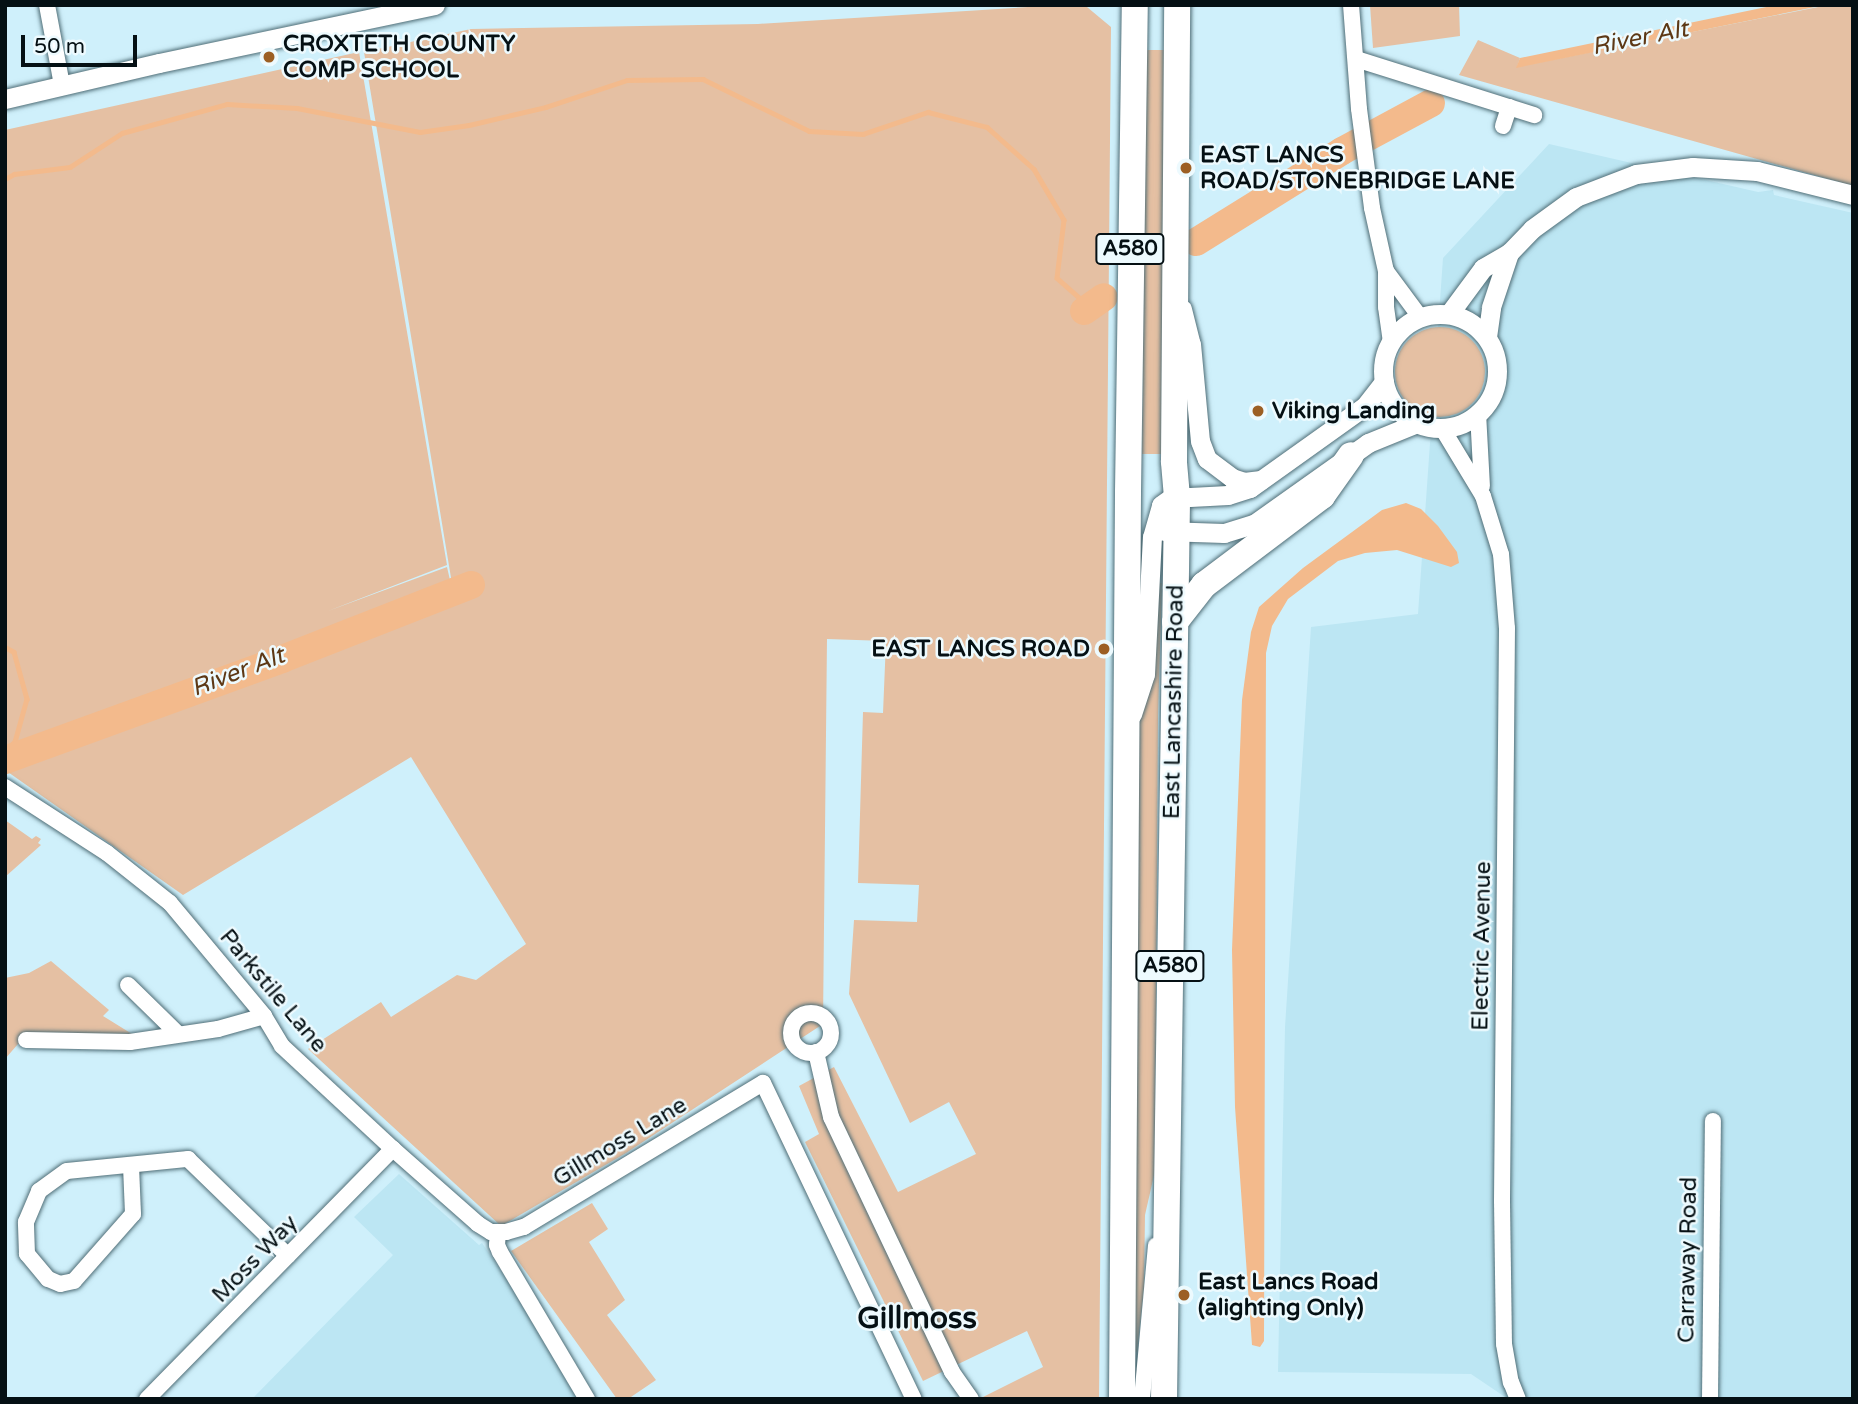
<!DOCTYPE html>
<html>
<head>
<meta charset="utf-8">
<style>
	body { margin:0 }
	#map { position:relative; width:1858px; height:1404px; overflow:hidden; background:#cff0fb; font-family:"Varela Round",sans-serif }
	div>[style] { position:absolute }
	.built>* { inset:0; background:#bce6f3 }
	.green>* { inset:0; background:#e5c0a3 }
	.round { border-radius:50% }
	.water>* { inset:0; background:#f3ba8c }
	.stream>* { height:4.5px; margin:-2.25px; padding:0 2.25px; transform-origin:2.25px; border-radius:2.25px; background:#f3ba8c }
	.river>* { height:28px; margin:-14px; padding:0 14px; transform-origin:14px; border-radius:14px; background:#f3ba8c }
	.roads { filter:drop-shadow(0 0 2px #4f6d76) drop-shadow(0 0 2px #4f6d76) }
	.minor>* { height:16px; margin:-8px; padding:0 8px; transform-origin:8px; border-radius:8px; background:#fff }
	.minor>.ring { margin:-8px; padding:0; box-sizing:content-box; background:none; border:16px solid #fff; border-radius:50% }
	.tertiary>* { height:19px; margin:-9.5px; padding:0 9.5px; transform-origin:9.5px; border-radius:9.5px; background:#fff }
	.tertiary>.ring { margin:-9.5px; padding:0; box-sizing:content-box; background:none; border:19px solid #fff; border-radius:50% }
	.trunk>* { height:26px; margin:-13px; padding:0 13px; transform-origin:13px; border-radius:13px; background:#fff }
	.dots>* { width:19px; height:19px; translate:-50% -50%; box-sizing:border-box; border:4px solid #edfafe; border-radius:50% }
	span { translate:-50% -50%; white-space:nowrap; text-align:center; line-height:1.15; -webkit-text-stroke:5px #edfafe; paint-order:stroke }
	.shield-label span { padding:2px 5px; background:#edfafe; border:2px solid; border-radius:5px; -webkit-text-stroke-width:0 }
	.shield-label { font-size:21px; color:#051014; font-weight:700 }
	.poi-label { font-size:23px; color:#051014; font-weight:700 }
	.left { translate:0 -50%; text-align:left }
	.right { translate:-100% -50%; text-align:right }
	.street-label { font-size:23px; color:#051014 }
	.water-label { font-size:24px; color:#5d3815; font-style:italic }
	.district-label { font-size:30px; color:#051014; font-weight:700 }
	.frame { position:absolute; inset:0; border:7px solid #051014; pointer-events:none }
	.scale { position:absolute; left:21px; top:35px; width:116px; height:32px; box-sizing:border-box; border:4px solid #051014; border-top:0; padding-left:9px; font-size:21px; line-height:24px; white-space:nowrap; color:#051014; -webkit-text-stroke:5px #edfafe; paint-order:stroke }
</style>
</head>
<body>
<div id="map">
	<div class="built">
		<i style="clip-path:polygon(1549px 144px,1758px 192px,1773px 190px,1774px 195px,1853px 213px,1853px 1399px,1508px 1399px,1471px 1374px,1278px 1372px,1285px 1027px,1311px 627px,1418px 614px,1443px 258px)"></i>
		<i style="clip-path:polygon(399px 1174px,479px 1245px,482px 1243px,589px 1399px,252px 1399px,393px 1255px,354px 1217px)"></i>
	</div>
	<div class="green">
		<i style="clip-path:polygon(1060px 5px,1087px 7px,1111px 27px,1099px 1399px,979px 1399px,1043px 1367px,1027px 1331px,923px 1381px,805px 1142px,819px 1134px,799px 1086px,834px 1067px,898px 1192px,976px 1154px,949px 1102px,910px 1123px,849px 994px,854px 920px,917px 922px,919px 885px,858px 883px,863px 712px,883px 713px,886px 641px,827px 639px,823px 1024px,626px 1153px,501px 1226px,308px 1049px,381px 1002px,391px 1017px,457px 975px,476px 980px,526px 944px,411px 757px,183px 895px,5px 770px,5px 130px,359px 52px,447px 565px,328px 611px,447px 567px,455px 602px,364px 52px,471px 29px,758px 24px)"></i>
		<i style="clip-path:polygon(1370px 5px,1459px 5px,1460px 36px,1373px 48px)"></i>
		<i style="clip-path:polygon(1828px 5px,1853px 5px,1853px 186px,1459px 75px,1478px 40px,1520px 58px,1517px 67px)"></i>
		<i style="clip-path:polygon(1145px 50px,1164px 50px,1165px 454px,1142px 454px)"></i>
		<i class="round" style="left:1395px;top:327px;width:90px;height:90px"></i>
		<i style="clip-path:polygon(1157px 583px,1162px 583px,1158px 717px,1155px 1171px,1145px 1215px,1144px 1288px,1137px 1352px,1133px 1351px,1138px 727px,1149px 681px)"></i>
		<i style="clip-path:polygon(5px 820px,32px 839px,36px 836px,41px 839px,38px 843px,41px 845px,5px 877px)"></i>
		<i style="clip-path:polygon(51px 961px,109px 1010px,103px 1016px,145px 1042px,18px 1044px,5px 1059px,5px 978px,29px 973px)"></i>
		<i style="clip-path:polygon(592px 1203px,608px 1229px,589px 1242px,625px 1300px,607px 1315px,656px 1380px,628px 1399px,617px 1399px,511px 1251px)"></i>
	</div>
	<div class="water">
		<i style="clip-path:polygon(1776px 5px,1825px 5px,1516px 68px,1520px 58px)"></i>
		<i style="clip-path:polygon(1406px 503px,1421px 509px,1438px 526px,1457px 552px,1459px 563px,1451px 567px,1397px 550px,1365px 553px,1338px 561px,1288px 599px,1272px 626px,1266px 653px,1264px 1341px,1260px 1347px,1252px 1345px,1235px 1107px,1232px 950px,1242px 700px,1251px 632px,1259px 607px,1303px 568px,1382px 510px)"></i>
	</div>
	<div class="stream">
		<i style="left:5px;top:179px;width:10px;rotate:-29deg"></i>
		<i style="left:14px;top:174px;width:56px;rotate:-7.1deg"></i>
		<i style="left:70px;top:167px;width:62px;rotate:-33.2deg"></i>
		<i style="left:122px;top:133px;width:109px;rotate:-15.4deg"></i>
		<i style="left:227px;top:104px;width:70px;rotate:3.3deg"></i>
		<i style="left:297px;top:108px;width:125px;rotate:11deg"></i>
		<i style="left:420px;top:132px;width:49px;rotate:-8.1deg"></i>
		<i style="left:469px;top:125px;width:79px;rotate:-13.2deg"></i>
		<i style="left:546px;top:107px;width:85px;rotate:-18.4deg"></i>
		<i style="left:627px;top:80px;width:76px;rotate:-0.8deg"></i>
		<i style="left:703px;top:79px;width:118px;rotate:26.1deg"></i>
		<i style="left:809px;top:131px;width:54px;rotate:3.2deg"></i>
		<i style="left:863px;top:134px;width:69px;rotate:-18.7deg"></i>
		<i style="left:928px;top:112px;width:61px;rotate:14.3deg"></i>
		<i style="left:987px;top:127px;width:63px;rotate:41.8deg"></i>
		<i style="left:1034px;top:169px;width:59px;rotate:59.5deg"></i>
		<i style="left:1064px;top:220px;width:58px;rotate:96.9deg"></i>
		<i style="left:1057px;top:278px;width:44px;rotate:41.3deg"></i>
		<i style="left:5px;top:647px;width:10px;rotate:29deg"></i>
		<i style="left:14px;top:652px;width:49px;rotate:74.5deg"></i>
		<i style="left:27px;top:699px;width:45px;rotate:105.6deg"></i>
		<i style="left:15px;top:742px;width:13px;rotate:138deg"></i>
	</div>
	<div class="river">
		<i style="left:1196px;top:242px;width:172px;rotate:-31.9deg"></i>
		<i style="left:1342px;top:151px;width:101px;rotate:-28.3deg"></i>
		<i style="left:1084px;top:311px;width:24px;rotate:-35deg"></i>
		<i style="left:5px;top:760px;width:295px;rotate:-20deg"></i>
		<i style="left:282px;top:659px;width:203px;rotate:-21.4deg"></i>
	</div>
	<div class="roads">
		<div class="minor">
			<i style="left:47px;top:5px;width:81px;rotate:79.4deg"></i>
			<i style="left:1351px;top:5px;width:104px;rotate:85.6deg"></i>
			<i style="left:1359px;top:109px;width:100px;rotate:82.5deg"></i>
			<i style="left:1372px;top:208px;width:65px;rotate:77.5deg"></i>
			<i style="left:1386px;top:271px;width:36px;rotate:90deg"></i>
			<i style="left:1386px;top:307px;width:34px;rotate:82deg"></i>
			<i style="left:1356px;top:59px;width:187px;rotate:17.5deg"></i>
			<i style="left:1503px;top:126px;width:20px;rotate:-72deg"></i>
			<i style="left:1386px;top:271px;width:57px;rotate:53.5deg"></i>
			<i style="left:1478px;top:413px;width:73px;rotate:86.9deg"></i>
			<i style="left:1442px;top:428px;width:79px;rotate:58.9deg"></i>
			<i style="left:1483px;top:496px;width:61px;rotate:72.8deg"></i>
			<i style="left:1501px;top:554px;width:74px;rotate:85.4deg"></i>
			<i style="left:1507px;top:628px;width:573px;rotate:90.5deg"></i>
			<i style="left:1502px;top:1201px;width:143px;rotate:89.2deg"></i>
			<i style="left:1504px;top:1344px;width:39px;rotate:80deg"></i>
			<i style="left:1511px;top:1382px;width:18px;rotate:68deg"></i>
			<i style="left:5px;top:787px;width:121px;rotate:32.9deg"></i>
			<i style="left:107px;top:853px;width:80px;rotate:38.4deg"></i>
			<i style="left:170px;top:903px;width:147px;rotate:50.2deg"></i>
			<i style="left:264px;top:1016px;width:35px;rotate:59deg"></i>
			<i style="left:282px;top:1046px;width:151px;rotate:42.9deg"></i>
			<i style="left:393px;top:1149px;width:113px;rotate:41.4deg"></i>
			<i style="left:478px;top:1224px;width:15px;rotate:32deg"></i>
			<i style="left:491px;top:1232px;width:15px"></i>
			<i style="left:506px;top:1232px;width:19px;rotate:-16deg"></i>
			<i style="left:524px;top:1227px;width:279px;rotate:-31.1deg"></i>
			<i style="left:763px;top:1083px;width:350px;rotate:64.5deg"></i>
			<i style="left:128px;top:985px;width:70px;rotate:44.4deg"></i>
			<i class="ring" style="left:791px;top:1013px;width:24px;height:24px"></i>
			<i style="left:26px;top:1040px;width:104px;rotate:1.1deg"></i>
			<i style="left:130px;top:1042px;width:89px;rotate:-8.4deg"></i>
			<i style="left:218px;top:1029px;width:48px;rotate:-15.8deg"></i>
			<i style="left:816px;top:1052px;width:67px;rotate:77deg"></i>
			<i style="left:831px;top:1117px;width:282px;rotate:64.6deg"></i>
			<i style="left:952px;top:1372px;width:33px;rotate:55deg"></i>
			<i style="left:131px;top:1166px;width:48px;rotate:87.6deg"></i>
			<i style="left:133px;top:1214px;width:89px;rotate:131.4deg"></i>
			<i style="left:74px;top:1281px;width:14px;rotate:168deg"></i>
			<i style="left:60px;top:1284px;width:13px;rotate:-157deg"></i>
			<i style="left:48px;top:1279px;width:33px;rotate:-130deg"></i>
			<i style="left:27px;top:1254px;width:32px;rotate:-92deg"></i>
			<i style="left:26px;top:1222px;width:34px;rotate:-67deg"></i>
			<i style="left:39px;top:1191px;width:34px;rotate:-36deg"></i>
			<i style="left:67px;top:1171px;width:122px;rotate:-5.7deg"></i>
			<i style="left:188px;top:1159px;width:139px;rotate:44.1deg"></i>
			<i style="left:498px;top:1233px;width:12px;rotate:95deg"></i>
			<i style="left:497px;top:1245px;width:8px;rotate:67deg"></i>
			<i style="left:500px;top:1252px;width:171px;rotate:59.4deg"></i>
			<i style="left:147px;top:1399px;width:351px;rotate:-45.5deg"></i>
			<i style="left:1142px;top:1399px;width:154px;rotate:-84.8deg"></i>
			<i style="left:1710px;top:1399px;width:278px;rotate:-89.4deg"></i>
		</div>
		<div class="tertiary">
			<i style="left:5px;top:99px;width:158px;rotate:-13.2deg"></i>
			<i style="left:159px;top:63px;width:282px;rotate:-11.9deg"></i>
			<i style="left:1182px;top:309px;width:36px;rotate:76deg"></i>
			<i style="left:1191px;top:344px;width:97px;rotate:84.7deg"></i>
			<i style="left:1200px;top:441px;width:19px;rotate:69deg"></i>
			<i style="left:1207px;top:459px;width:31px;rotate:37deg"></i>
			<i style="left:1232px;top:478px;width:13px;rotate:18deg"></i>
			<i style="left:1244px;top:482px;width:17px;rotate:-7deg"></i>
			<i style="left:1449px;top:314px;width:57px;rotate:-53.5deg"></i>
			<i style="left:1483px;top:268px;width:30px;rotate:-30deg"></i>
			<i style="left:1509px;top:253px;width:33px;rotate:-46deg"></i>
			<i style="left:1532px;top:229px;width:54px;rotate:-36deg"></i>
			<i style="left:1576px;top:197px;width:64px;rotate:-21deg"></i>
			<i style="left:1636px;top:174px;width:57px;rotate:-7deg"></i>
			<i style="left:1693px;top:167px;width:64px;rotate:3.6deg"></i>
			<i style="left:1757px;top:171px;width:99px;rotate:14deg"></i>
			<i class="ring" style="left:1383px;top:314px;width:95px;height:95px"></i>
			<i style="left:1487px;top:337px;width:30px;rotate:-82deg"></i>
			<i style="left:1491px;top:307px;width:57px;rotate:-71.6deg"></i>
			<i style="left:1164px;top:531px;width:60px;rotate:1.9deg"></i>
			<i style="left:1224px;top:533px;width:31px;rotate:-17deg"></i>
			<i style="left:1254px;top:524px;width:140px;rotate:-35.4deg"></i>
			<i style="left:1368px;top:443px;width:53px;rotate:-22.2deg"></i>
			<i style="left:1132px;top:714px;width:42px;rotate:-72deg"></i>
			<i style="left:1145px;top:674px;width:137px;rotate:-87.1deg"></i>
			<i style="left:1152px;top:537px;width:33px;rotate:-74deg"></i>
			<i style="left:1161px;top:505px;width:12px;rotate:-35deg"></i>
			<i style="left:1171px;top:498px;width:57px;rotate:-3deg"></i>
			<i style="left:1228px;top:495px;width:23px;rotate:-18deg"></i>
			<i style="left:1250px;top:488px;width:141px;rotate:-35.5deg"></i>
			<i style="left:1365px;top:406px;width:31px;rotate:-52deg"></i>
		</div>
		<div class="trunk">
			<i style="left:1175px;top:622px;width:47px;rotate:-51.9deg"></i>
			<i style="left:1204px;top:585px;width:148px;rotate:-37deg"></i>
			<i style="left:1322px;top:496px;width:50px;rotate:-54.7deg"></i>
			<i style="left:1122px;top:1399px;width:907px;rotate:-89.62deg"></i>
			<i style="left:1128px;top:492px;width:487px;rotate:-89.2deg"></i>
			<i style="left:1164px;top:1399px;width:902px;rotate:-89.17deg"></i>
			<i style="left:1177px;top:497px;width:36px;rotate:-95deg"></i>
			<i style="left:1174px;top:461px;width:456px;rotate:-89.6deg"></i>
		</div>
	</div>
	<div class="dots">
		<i style="left:269px;top:57px;background:#9c5f24"></i>
		<i style="left:1186px;top:168px;background:#9c5f24"></i>
		<i style="left:1258px;top:411px;background:#9c5f24"></i>
		<i style="left:1104px;top:649px;background:#9c5f24"></i>
		<i style="left:1184px;top:1295px;background:#9c5f24"></i>
	</div>
	<div class="shield-label">
		<span style="left:1130px;top:249px">A580</span>
		<span style="left:1170px;top:966px">A580</span>
	</div>
	<div class="poi-label">
		<span class="left" style="left:283px;top:57px">CROXTETH COUNTY<br>COMP SCHOOL</span>
		<span class="left" style="left:1200px;top:168px">EAST LANCS<br>ROAD/STONEBRIDGE LANE</span>
		<span class="left" style="left:1272px;top:411px">Viking Landing</span>
		<span class="right" style="left:1090px;top:649px">EAST LANCS ROAD</span>
		<span class="left" style="left:1198px;top:1295px">East Lancs Road<br>(alighting Only)</span>
	</div>
	<div class="street-label">
		<span style="left:1174px;top:702px;rotate:-89deg">East Lancashire Road</span>
		<span style="left:1482px;top:946px;rotate:-89deg">Electric Avenue</span>
		<span style="left:273px;top:991px;rotate:50deg">Parkstile Lane</span>
		<span style="left:620px;top:1142px;rotate:-31deg">Gillmoss Lane</span>
		<span style="left:255px;top:1259px;rotate:-46deg">Moss Way</span>
		<span style="left:1688px;top:1260px;rotate:-89deg">Carraway Road</span>
	</div>
	<div class="water-label">
		<span style="left:1640px;top:38px;rotate:-11deg">River Alt</span>
		<span style="left:238px;top:672px;rotate:-21deg">River Alt</span>
	</div>
	<div class="district-label">
		<span style="left:917px;top:1319px">Gillmoss</span>
	</div>
	<div class="frame"></div>
	<div class="scale">50 m</div>
</div>
</body>
</html>
